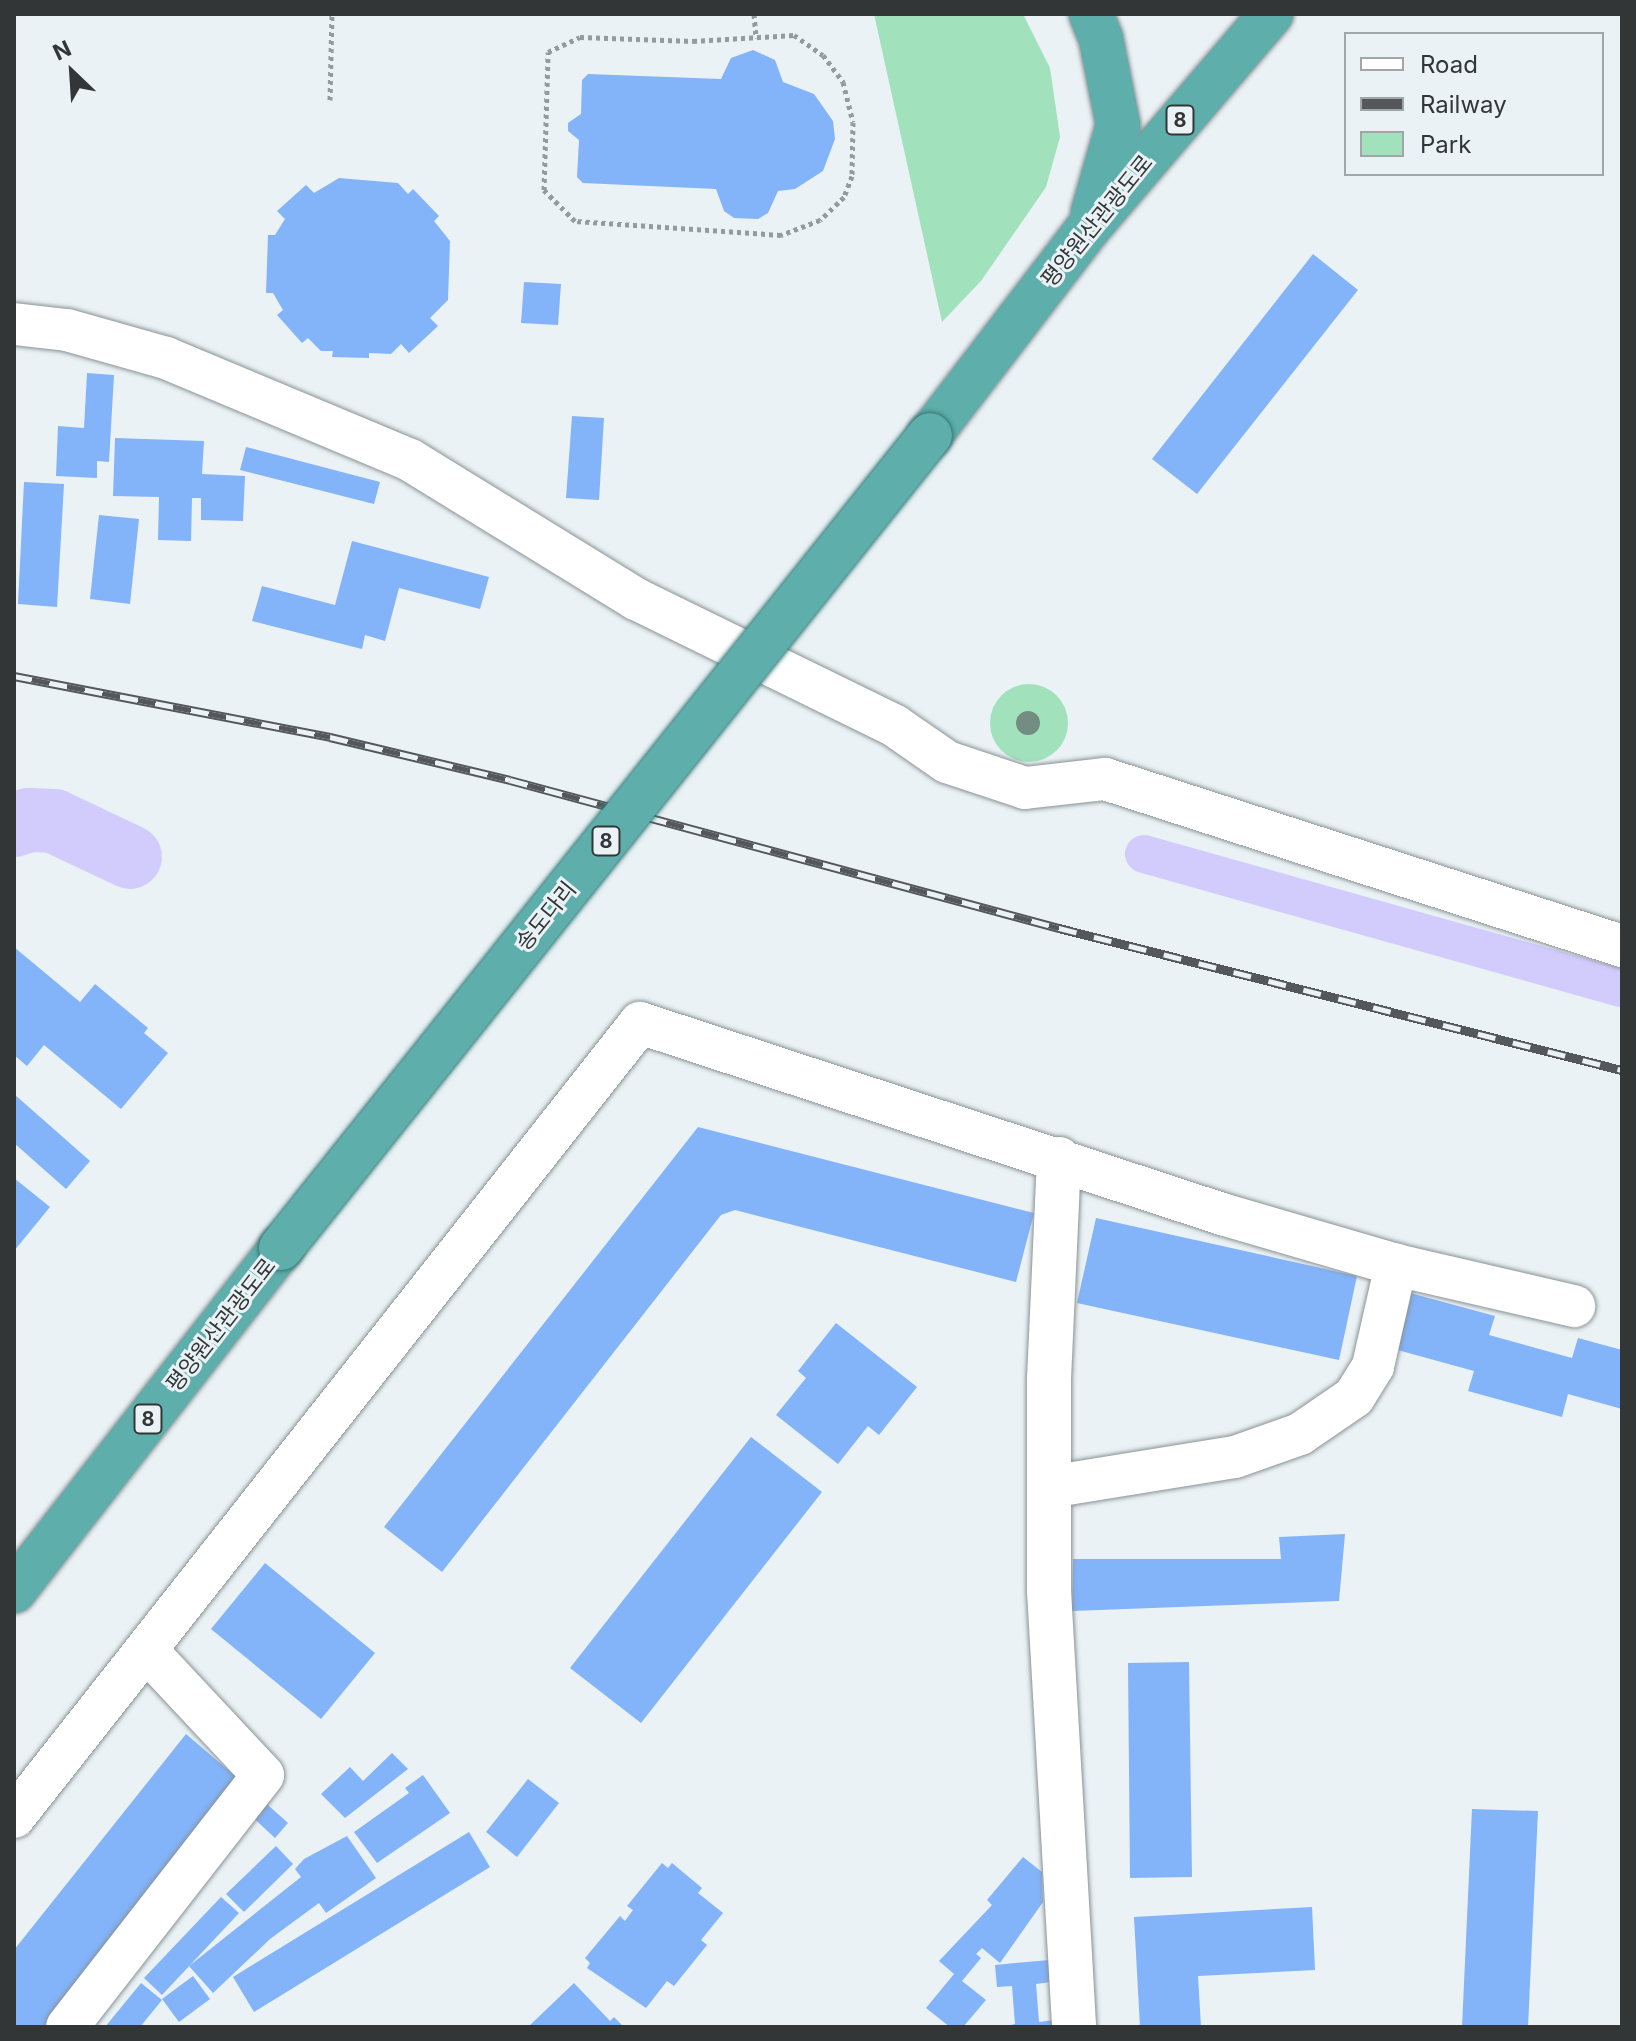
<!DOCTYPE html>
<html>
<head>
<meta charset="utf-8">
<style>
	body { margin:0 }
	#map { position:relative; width:1636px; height:2041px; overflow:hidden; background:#eaf2f5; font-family:Inter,"Noto Sans KR",sans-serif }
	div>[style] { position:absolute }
	.green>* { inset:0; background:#a1e1bc }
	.round { border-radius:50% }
	.canal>* { height:38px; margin:-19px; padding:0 19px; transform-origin:19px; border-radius:19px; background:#d2ccfd }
	.river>* { height:64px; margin:-32px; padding:0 32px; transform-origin:32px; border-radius:32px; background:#d2ccfd }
	.building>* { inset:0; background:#83b3f9 }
	.path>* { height:5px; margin-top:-2.5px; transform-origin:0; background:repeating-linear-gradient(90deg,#959a9d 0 4px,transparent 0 8px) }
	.roads { filter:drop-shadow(0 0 2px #8a9295) drop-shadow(0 0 2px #8a9295) }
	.minor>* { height:42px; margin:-21px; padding:0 21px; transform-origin:21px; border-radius:21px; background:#fff }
	.tertiary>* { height:44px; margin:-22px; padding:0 22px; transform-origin:22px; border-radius:22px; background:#fff }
	.trunk>* { height:44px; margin:-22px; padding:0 22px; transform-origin:22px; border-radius:22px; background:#5eaeab }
	.rail>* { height:9px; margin-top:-4.5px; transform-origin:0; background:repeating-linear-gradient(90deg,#eaf2f5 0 18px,#54585a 0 36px); box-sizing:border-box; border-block:2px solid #54585a }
	.bridges { filter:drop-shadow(0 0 2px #357775) drop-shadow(0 0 2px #357775) }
	.trunk-bridge>* { height:44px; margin:-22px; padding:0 22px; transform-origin:22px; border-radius:22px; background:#5eaeab }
	.trees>* { width:24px; height:24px; margin:-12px; border-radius:50%; background:#748d83 }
	span { translate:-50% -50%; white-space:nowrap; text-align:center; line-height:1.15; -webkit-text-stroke:6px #eaf2f5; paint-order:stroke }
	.shield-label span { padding:2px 6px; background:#eaf2f5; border:2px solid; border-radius:6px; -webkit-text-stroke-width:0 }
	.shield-label { font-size:20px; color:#333637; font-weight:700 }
	.street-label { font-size:22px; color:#333637 }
	.frame { position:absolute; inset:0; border:16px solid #333637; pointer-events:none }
	.legend { position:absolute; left:1344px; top:32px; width:260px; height:144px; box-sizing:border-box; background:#eaf2f5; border:2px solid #a1a7a9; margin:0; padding:10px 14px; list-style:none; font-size:24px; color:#333637 }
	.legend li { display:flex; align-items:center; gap:16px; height:40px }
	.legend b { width:40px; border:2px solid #a1a7a9 }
	.north { position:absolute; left:32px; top:32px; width:80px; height:80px; -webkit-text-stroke:6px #eaf2f5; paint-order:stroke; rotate:335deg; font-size:22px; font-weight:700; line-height:32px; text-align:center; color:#333637 }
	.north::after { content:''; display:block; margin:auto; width:28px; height:36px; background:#333637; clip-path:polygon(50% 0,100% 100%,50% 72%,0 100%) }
</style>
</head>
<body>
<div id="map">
	<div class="green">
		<i style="clip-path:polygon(874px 14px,1023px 14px,1050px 68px,1060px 137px,1046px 187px,981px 281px,942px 322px)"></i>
		<i class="round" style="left:990px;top:684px;width:78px;height:78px"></i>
	</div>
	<div class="canal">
		<i style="left:1144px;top:854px;width:496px;rotate:15.7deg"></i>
	</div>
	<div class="river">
		<i style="left:14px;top:825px;width:16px;rotate:-18deg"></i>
		<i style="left:29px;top:820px;width:25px;rotate:2deg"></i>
		<i style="left:54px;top:821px;width:84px;rotate:25.3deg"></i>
	</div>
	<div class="building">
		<i style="clip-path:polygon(753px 50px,775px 60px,783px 82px,814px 94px,833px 121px,835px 139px,823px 171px,795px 189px,778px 191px,768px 213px,758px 219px,734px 218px,724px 211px,716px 189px,583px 183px,577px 177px,579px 140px,568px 131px,568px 123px,581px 114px,582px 80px,588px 74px,721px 79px,731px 58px)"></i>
		<i style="clip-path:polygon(339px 178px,398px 183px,408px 194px,413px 189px,439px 216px,434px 221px,450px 241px,448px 300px,430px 318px,438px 326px,409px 353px,401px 344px,391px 354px,369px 353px,369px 358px,332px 357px,333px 351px,321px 351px,308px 338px,302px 343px,277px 315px,283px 310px,273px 293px,266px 293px,268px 235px,275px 235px,285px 219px,277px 211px,306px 185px,314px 193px)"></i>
		<i style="clip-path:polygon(1313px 254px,1358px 290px,1197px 494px,1152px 459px)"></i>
		<i style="clip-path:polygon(524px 282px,561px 284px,558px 325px,521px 323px)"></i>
		<i style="clip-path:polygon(87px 373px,114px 375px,109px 462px,97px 461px,97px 478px,56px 476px,58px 426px,84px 428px)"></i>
		<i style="clip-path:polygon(572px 416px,604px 418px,599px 500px,566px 498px)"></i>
		<i style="clip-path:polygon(115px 438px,204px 441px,202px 474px,245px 476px,243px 521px,201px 520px,201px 498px,192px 498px,191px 541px,158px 540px,159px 497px,113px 496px)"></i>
		<i style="clip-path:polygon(246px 447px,380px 482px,374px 504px,240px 470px)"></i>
		<i style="clip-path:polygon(24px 482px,64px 484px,57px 607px,18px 604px)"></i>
		<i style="clip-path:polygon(99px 515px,139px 519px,130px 604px,90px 599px)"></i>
		<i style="clip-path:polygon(352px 541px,489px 577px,480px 609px,399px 588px,385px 641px,365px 635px,362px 649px,252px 621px,262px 586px,335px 605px)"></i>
		<i style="clip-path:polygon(14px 947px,80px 1002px,95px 984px,148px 1028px,144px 1033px,168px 1053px,121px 1109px,44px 1045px,27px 1066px,14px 1055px)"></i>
		<i style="clip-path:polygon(14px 1094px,90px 1161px,66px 1189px,14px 1143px)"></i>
		<i style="clip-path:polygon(698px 1127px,1034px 1213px,1016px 1282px,735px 1210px,721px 1215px,442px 1572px,384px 1527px)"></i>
		<i style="clip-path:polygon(14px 1178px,50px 1207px,14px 1251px)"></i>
		<i style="clip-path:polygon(1096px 1218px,1357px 1276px,1339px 1360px,1077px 1303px)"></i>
		<i style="clip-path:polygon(1410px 1293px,1495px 1316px,1489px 1335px,1572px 1358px,1578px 1338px,1622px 1350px,1622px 1409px,1568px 1394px,1562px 1417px,1468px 1391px,1474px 1371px,1394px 1349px)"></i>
		<i style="clip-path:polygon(836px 1323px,917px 1387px,879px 1435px,868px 1426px,838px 1464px,776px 1415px,806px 1378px,798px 1371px)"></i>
		<i style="clip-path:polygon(751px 1437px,822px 1492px,641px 1723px,570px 1668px)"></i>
		<i style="clip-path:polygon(1345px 1534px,1339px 1601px,1072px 1611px,1073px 1559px,1281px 1559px,1279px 1537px)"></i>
		<i style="clip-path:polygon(265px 1563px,375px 1653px,321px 1719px,211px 1629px)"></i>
		<i style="clip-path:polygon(1189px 1662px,1192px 1877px,1130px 1878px,1128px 1663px)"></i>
		<i style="clip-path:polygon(186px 1734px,241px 1781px,44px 2027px,14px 2027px,14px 1950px)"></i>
		<i style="clip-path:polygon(392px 1753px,408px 1769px,345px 1818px,321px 1794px,350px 1767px,363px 1781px)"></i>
		<i style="clip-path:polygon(423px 1775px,450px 1813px,377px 1863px,354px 1832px,409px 1793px,405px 1788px)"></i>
		<i style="clip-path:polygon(528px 1779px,559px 1803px,517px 1857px,486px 1832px)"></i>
		<i style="clip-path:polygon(259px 1797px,288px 1823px,275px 1838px,246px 1811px)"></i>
		<i style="clip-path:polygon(1472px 1809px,1538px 1811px,1528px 2027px,1462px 2027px)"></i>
		<i style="clip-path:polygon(469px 1832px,490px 1867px,254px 2012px,233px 1977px)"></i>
		<i style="clip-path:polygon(347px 1836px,376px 1878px,326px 1913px,319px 1903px,270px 1939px,213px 1993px,189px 1966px,301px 1877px,295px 1869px,304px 1859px)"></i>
		<i style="clip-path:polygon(276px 1846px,293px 1864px,244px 1912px,226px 1894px)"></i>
		<i style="clip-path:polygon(1023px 1857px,1042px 1872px,1043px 1902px,1000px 1963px,982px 1948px,976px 1954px,981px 1958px,962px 1981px,986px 2000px,963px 2027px,950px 2027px,926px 2008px,954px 1974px,939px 1961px,992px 1905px,987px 1900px)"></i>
		<i style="clip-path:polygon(662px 1863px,668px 1868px,672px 1863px,702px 1888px,698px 1893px,723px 1913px,701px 1940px,707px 1945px,674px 1986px,667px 1981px,646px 2008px,587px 1968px,590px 1963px,585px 1958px,620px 1916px,625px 1921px,633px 1910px,627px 1906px)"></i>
		<i style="clip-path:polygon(221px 1897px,239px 1913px,162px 1995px,144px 1978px)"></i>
		<i style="clip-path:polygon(1312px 1907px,1315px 1970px,1198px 1976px,1201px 2027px,1140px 2027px,1134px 1917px)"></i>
		<i style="clip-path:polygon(1049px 1960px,1051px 1982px,1036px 1984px,1039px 2022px,1054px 2020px,1054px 2027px,1002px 2027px,1015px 2024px,1012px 1986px,997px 1987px,995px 1965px)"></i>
		<i style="clip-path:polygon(193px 1976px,210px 1999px,179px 2022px,162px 1999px)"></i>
		<i style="clip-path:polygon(141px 1983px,162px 2000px,140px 2027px,105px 2027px)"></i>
		<i style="clip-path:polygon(574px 1983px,610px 2021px,614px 2017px,624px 2027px,528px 2027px)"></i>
	</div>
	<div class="path">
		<i style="left:754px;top:14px;width:24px;rotate:85deg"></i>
		<i style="left:794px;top:35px;width:35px;rotate:35deg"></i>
		<i style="left:823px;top:55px;width:34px;rotate:53deg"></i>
		<i style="left:843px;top:82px;width:41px;rotate:76deg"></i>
		<i style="left:853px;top:122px;width:54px;rotate:91.1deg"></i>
		<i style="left:852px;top:176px;width:22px;rotate:111deg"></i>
		<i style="left:844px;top:197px;width:33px;rotate:136deg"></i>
		<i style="left:820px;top:220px;width:42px;rotate:159deg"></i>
		<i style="left:781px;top:235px;width:206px;rotate:-176.1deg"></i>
		<i style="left:575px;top:221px;width:44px;rotate:-135deg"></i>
		<i style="left:544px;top:190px;width:138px;rotate:-88.3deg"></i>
		<i style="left:548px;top:52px;width:35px;rotate:-25deg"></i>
		<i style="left:580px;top:37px;width:113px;rotate:2deg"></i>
		<i style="left:693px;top:41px;width:101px;rotate:-3.4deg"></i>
		<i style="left:330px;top:100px;width:86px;rotate:-88.7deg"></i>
	</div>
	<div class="roads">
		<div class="minor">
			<i style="left:14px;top:324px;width:53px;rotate:6.5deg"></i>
			<i style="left:67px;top:330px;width:103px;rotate:15.8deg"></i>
			<i style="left:166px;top:358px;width:264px;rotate:22.7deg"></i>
			<i style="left:410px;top:460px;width:265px;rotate:31.6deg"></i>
			<i style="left:636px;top:599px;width:288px;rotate:26.1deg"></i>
			<i style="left:895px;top:726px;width:63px;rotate:34.7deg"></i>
			<i style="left:947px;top:762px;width:82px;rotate:18.4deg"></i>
			<i style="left:1025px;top:788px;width:81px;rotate:-6.4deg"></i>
			<i style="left:1105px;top:779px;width:543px;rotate:17.9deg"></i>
			<i style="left:1049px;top:1487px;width:188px;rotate:-9.2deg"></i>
			<i style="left:1235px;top:1457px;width:69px;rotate:-19.5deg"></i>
			<i style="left:1300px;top:1434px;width:65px;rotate:-34.4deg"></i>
			<i style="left:1354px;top:1397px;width:36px;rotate:-58deg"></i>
			<i style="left:1373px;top:1366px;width:104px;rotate:-77.2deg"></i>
			<i style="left:14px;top:1817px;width:1011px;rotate:-51.75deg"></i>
			<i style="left:640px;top:1023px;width:613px;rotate:18.17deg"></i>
			<i style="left:1222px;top:1214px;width:181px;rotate:16.3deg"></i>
			<i style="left:1396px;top:1265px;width:183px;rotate:13deg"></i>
			<i style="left:67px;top:2027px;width:319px;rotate:-52.1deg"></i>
			<i style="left:263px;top:1775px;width:171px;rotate:-133.1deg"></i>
		</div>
		<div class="tertiary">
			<i style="left:1059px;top:1159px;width:221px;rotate:92.6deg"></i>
			<i style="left:1049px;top:1380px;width:211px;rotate:90deg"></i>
			<i style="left:1049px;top:1591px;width:437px;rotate:86.7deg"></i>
		</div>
		<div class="trunk">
			<i style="left:1091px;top:14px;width:27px;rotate:68deg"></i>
			<i style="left:1101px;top:39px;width:88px;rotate:78.8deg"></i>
			<i style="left:1118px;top:125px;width:91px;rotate:106deg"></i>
			<i style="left:930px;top:435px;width:263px;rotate:-52.6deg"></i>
			<i style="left:1090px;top:226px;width:279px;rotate:-49.5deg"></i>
			<i style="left:14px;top:1591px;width:435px;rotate:-52.1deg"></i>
		</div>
	</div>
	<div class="rail">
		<i style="left:14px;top:676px;width:322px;rotate:10.9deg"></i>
		<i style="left:330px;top:737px;width:185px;rotate:13.4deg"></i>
		<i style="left:510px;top:780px;width:569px;rotate:15.09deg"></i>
		<i style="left:1059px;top:928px;width:581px;rotate:14.16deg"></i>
	</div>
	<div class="bridges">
		<div class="trunk-bridge">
			<i style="left:281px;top:1248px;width:1040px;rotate:-51.4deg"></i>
		</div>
	</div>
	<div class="trees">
		<i style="left:1028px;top:723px"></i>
	</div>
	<div class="shield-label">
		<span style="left:1180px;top:120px">8</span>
		<span style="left:606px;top:841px">8</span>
		<span style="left:148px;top:1419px">8</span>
	</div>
	<div class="street-label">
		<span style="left:1097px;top:221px;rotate:-51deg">평양원산관광도로</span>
		<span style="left:546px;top:916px;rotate:-51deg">송도다리</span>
		<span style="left:221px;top:1325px;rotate:-52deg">평양원산관광도로</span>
	</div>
	<div class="frame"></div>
	<ul class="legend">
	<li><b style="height:10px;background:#fff"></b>Road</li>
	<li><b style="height:10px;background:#54585a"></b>Railway</li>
	<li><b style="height:22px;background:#a1e1bc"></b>Park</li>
	</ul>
	<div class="north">N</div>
</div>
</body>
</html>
